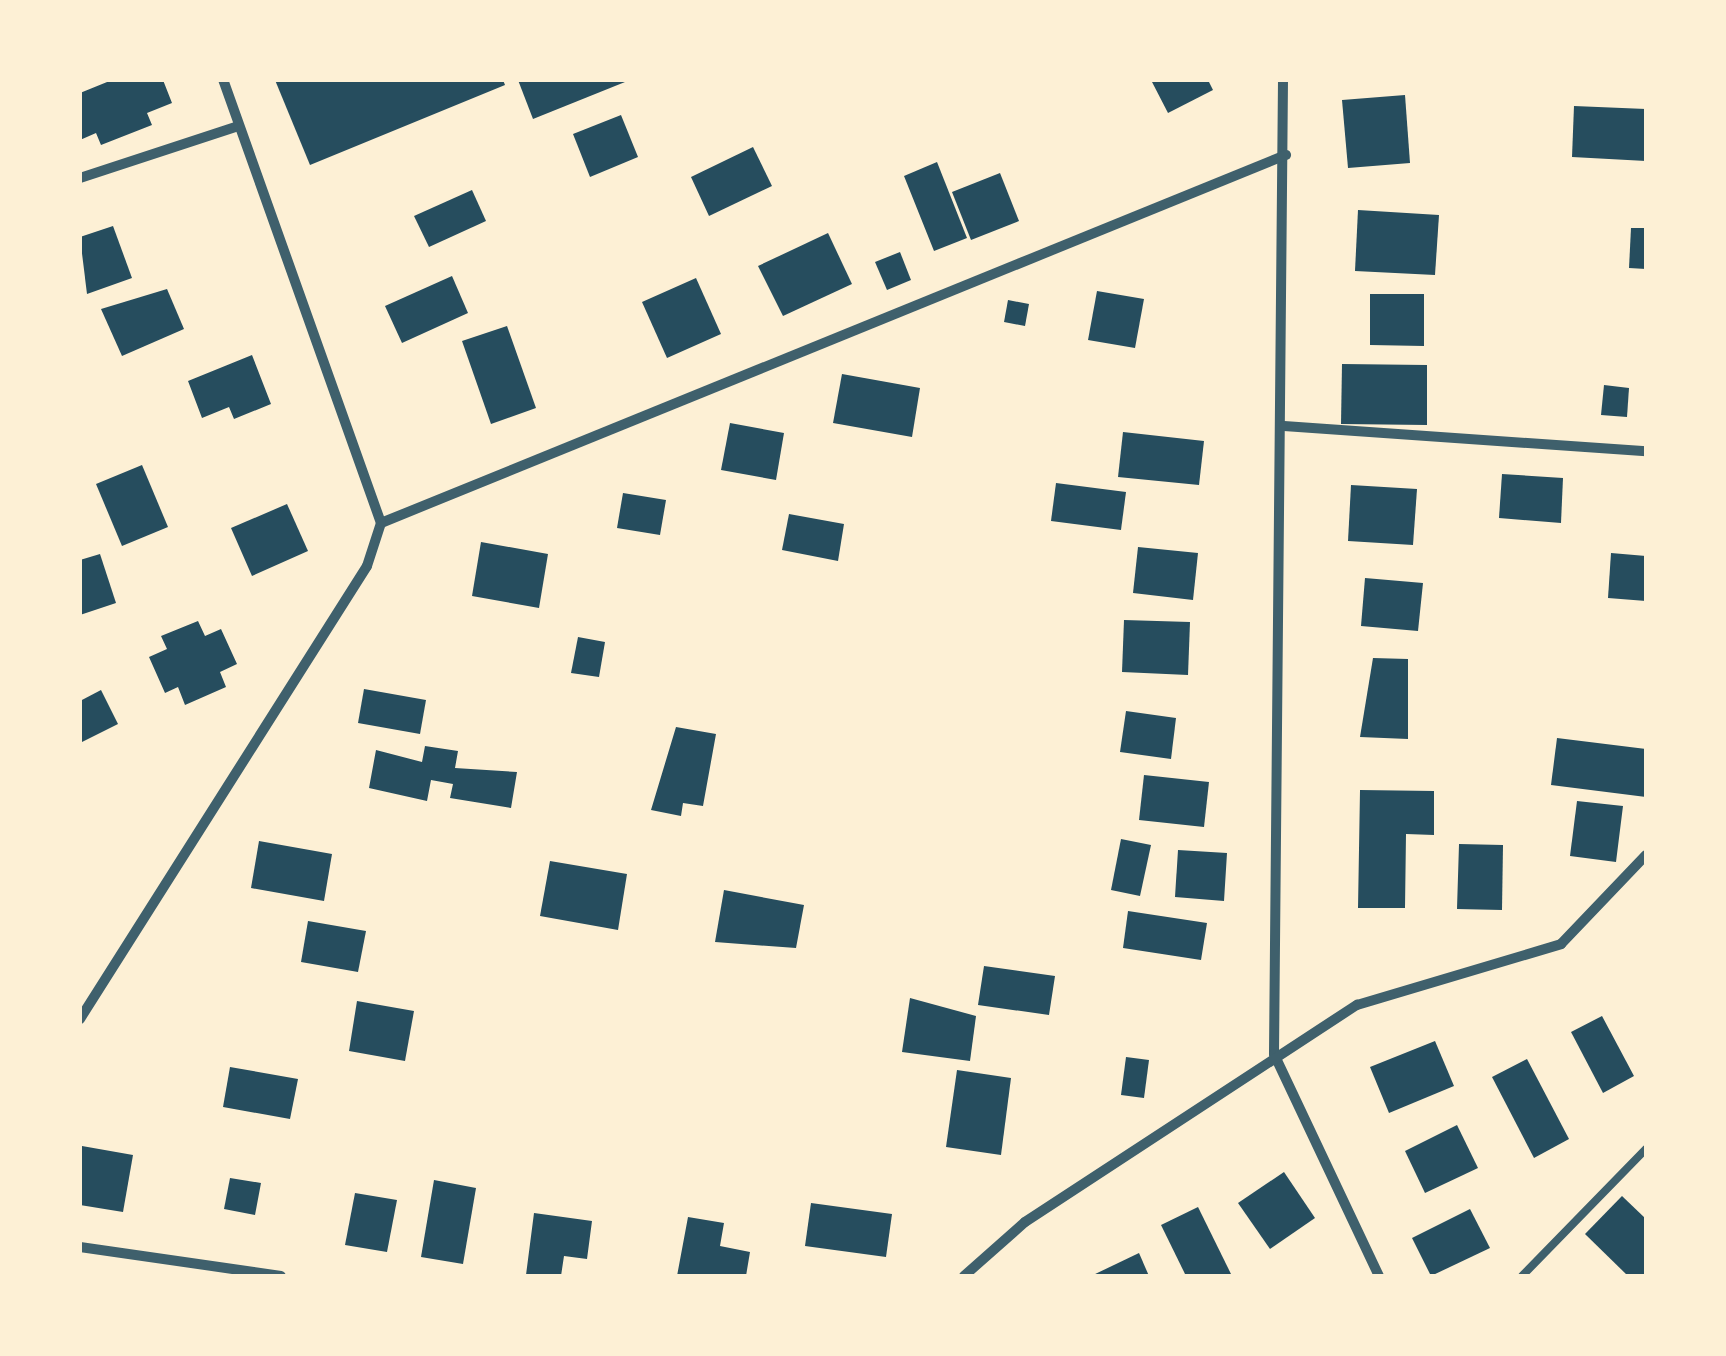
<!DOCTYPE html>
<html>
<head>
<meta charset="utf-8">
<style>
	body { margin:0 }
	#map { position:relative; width:1726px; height:1356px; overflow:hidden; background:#fdf0d5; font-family:"Golos Text",sans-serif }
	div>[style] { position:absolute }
	.building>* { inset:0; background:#264d5e }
	.service>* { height:8px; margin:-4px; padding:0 4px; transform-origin:4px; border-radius:4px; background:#3f606c }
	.minor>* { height:10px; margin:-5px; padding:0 5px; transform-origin:5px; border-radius:5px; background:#3f606c }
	span { translate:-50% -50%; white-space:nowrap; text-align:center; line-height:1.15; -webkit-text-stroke:8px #fdf0d5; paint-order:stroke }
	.frame { position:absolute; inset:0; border:82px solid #fdf0d5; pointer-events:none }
</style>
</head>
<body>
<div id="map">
	<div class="building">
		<i style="clip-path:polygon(112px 80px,163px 80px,172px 103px,147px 113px,152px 125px,101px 145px,96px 133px,80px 140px,80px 93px)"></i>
		<i style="clip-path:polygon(275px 80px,503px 80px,505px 85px,310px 165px)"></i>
		<i style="clip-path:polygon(518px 80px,630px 80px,533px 119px)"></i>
		<i style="clip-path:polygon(1151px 80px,1208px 80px,1213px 90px,1168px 113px)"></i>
		<i style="clip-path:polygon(1405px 95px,1410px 163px,1348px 168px,1342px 100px)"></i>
		<i style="clip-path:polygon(1574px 106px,1646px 109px,1646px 161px,1572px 157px)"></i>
		<i style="clip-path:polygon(621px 115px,638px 157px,590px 177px,573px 134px)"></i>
		<i style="clip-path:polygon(753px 147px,772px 186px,709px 216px,691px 177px)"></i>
		<i style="clip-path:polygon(937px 162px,967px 238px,934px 251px,904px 176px)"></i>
		<i style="clip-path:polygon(1000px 173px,1019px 221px,971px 240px,952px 192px)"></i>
		<i style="clip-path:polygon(472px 190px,486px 221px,429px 247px,414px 216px)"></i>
		<i style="clip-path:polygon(1358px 210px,1439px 215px,1435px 275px,1355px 271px)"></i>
		<i style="clip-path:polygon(113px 226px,132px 278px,87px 294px,80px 237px)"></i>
		<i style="clip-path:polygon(1631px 228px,1646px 228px,1646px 269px,1629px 268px)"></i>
		<i style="clip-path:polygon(828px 233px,852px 284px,783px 316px,758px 266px)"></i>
		<i style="clip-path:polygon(900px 252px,911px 280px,887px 290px,875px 262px)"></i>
		<i style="clip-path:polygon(452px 276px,468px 313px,402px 343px,385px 306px)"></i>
		<i style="clip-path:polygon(696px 278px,721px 334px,667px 358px,642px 302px)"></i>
		<i style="clip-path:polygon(167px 289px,184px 329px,122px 356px,101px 309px)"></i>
		<i style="clip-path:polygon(1097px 291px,1144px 299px,1135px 348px,1088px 340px)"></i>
		<i style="clip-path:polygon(1370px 294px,1424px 294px,1424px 346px,1370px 345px)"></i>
		<i style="clip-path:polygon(1008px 300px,1029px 304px,1025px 326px,1004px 322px)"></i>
		<i style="clip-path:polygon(507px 326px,536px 408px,491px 424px,462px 341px)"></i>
		<i style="clip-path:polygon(252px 355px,271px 404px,234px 419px,229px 407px,202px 418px,188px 381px)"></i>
		<i style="clip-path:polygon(1342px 364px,1427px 365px,1427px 425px,1341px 424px)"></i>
		<i style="clip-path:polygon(842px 374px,920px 388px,912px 437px,833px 423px)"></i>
		<i style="clip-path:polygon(1604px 385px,1629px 388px,1627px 417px,1601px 415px)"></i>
		<i style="clip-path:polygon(730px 423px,784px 433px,776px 480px,721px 470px)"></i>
		<i style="clip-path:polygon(1123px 432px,1204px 441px,1199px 485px,1118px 477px)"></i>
		<i style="clip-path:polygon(142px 465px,168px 527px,122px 546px,96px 484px)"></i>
		<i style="clip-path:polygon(1502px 474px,1563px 478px,1561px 523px,1499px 518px)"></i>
		<i style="clip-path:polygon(1056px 483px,1126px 492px,1121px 530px,1051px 521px)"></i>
		<i style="clip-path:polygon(1351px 485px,1417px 489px,1413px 545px,1348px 541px)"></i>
		<i style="clip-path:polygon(623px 493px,666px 500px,660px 535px,617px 528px)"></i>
		<i style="clip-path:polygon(287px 504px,308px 551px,252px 576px,231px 528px)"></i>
		<i style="clip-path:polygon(789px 514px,844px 524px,838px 561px,782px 550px)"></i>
		<i style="clip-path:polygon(481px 542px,548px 554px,539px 608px,472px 596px)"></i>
		<i style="clip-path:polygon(1138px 547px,1198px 553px,1193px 600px,1133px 593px)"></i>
		<i style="clip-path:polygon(1611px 553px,1646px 556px,1646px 601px,1608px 598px)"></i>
		<i style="clip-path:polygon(100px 554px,116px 603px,80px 615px,80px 560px)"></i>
		<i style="clip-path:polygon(1365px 578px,1423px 583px,1418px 631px,1361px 626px)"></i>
		<i style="clip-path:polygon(1124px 620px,1190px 622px,1188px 675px,1122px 672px)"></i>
		<i style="clip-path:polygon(198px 621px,205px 636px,221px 629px,237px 664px,220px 672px,226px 687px,185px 705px,178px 687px,165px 693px,149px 657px,167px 649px,161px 636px)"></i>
		<i style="clip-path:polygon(578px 637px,605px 642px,599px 677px,571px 673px)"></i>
		<i style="clip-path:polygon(1373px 658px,1408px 659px,1408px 739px,1360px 737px)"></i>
		<i style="clip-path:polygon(364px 689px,426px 700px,420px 734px,358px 723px)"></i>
		<i style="clip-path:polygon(101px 690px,118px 724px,80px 743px,80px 701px)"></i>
		<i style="clip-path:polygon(1126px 711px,1176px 718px,1171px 759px,1120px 752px)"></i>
		<i style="clip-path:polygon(676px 727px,716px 734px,703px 806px,683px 803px,681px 816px,651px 810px)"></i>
		<i style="clip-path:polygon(1557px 738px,1646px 749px,1646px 797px,1551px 785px)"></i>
		<i style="clip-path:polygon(425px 746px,458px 751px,455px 768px,517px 772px,511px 808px,450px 798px,453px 784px,431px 780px,427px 801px,369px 788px,376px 750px,422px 762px)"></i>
		<i style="clip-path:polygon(1144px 775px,1209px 782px,1204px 827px,1139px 820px)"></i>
		<i style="clip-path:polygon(1360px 790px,1434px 791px,1434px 835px,1406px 834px,1405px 908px,1358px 908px)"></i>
		<i style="clip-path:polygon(1577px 801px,1623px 806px,1616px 862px,1570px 856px)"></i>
		<i style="clip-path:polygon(1121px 839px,1151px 845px,1140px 896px,1111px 890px)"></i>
		<i style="clip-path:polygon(259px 841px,332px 854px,324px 901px,251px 888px)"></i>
		<i style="clip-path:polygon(1459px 844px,1503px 845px,1502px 910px,1457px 909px)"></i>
		<i style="clip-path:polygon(1178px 850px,1227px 853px,1224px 901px,1175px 897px)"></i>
		<i style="clip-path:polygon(550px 861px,627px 874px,618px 930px,540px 916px)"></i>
		<i style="clip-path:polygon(724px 890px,804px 905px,796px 948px,715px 942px)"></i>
		<i style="clip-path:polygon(1128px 911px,1207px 923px,1201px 960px,1123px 948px)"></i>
		<i style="clip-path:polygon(308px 921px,366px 931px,358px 972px,301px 962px)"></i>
		<i style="clip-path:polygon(984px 966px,1055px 976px,1049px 1015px,978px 1005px)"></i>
		<i style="clip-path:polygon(910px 998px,976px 1016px,970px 1061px,902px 1052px)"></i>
		<i style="clip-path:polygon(357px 1001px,414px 1011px,405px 1061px,349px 1051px)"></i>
		<i style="clip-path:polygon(1602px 1016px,1634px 1076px,1603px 1093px,1571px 1032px)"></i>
		<i style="clip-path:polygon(1435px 1041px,1454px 1086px,1389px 1113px,1370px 1067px)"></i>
		<i style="clip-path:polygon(1126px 1057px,1149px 1060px,1144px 1098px,1121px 1095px)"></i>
		<i style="clip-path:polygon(1527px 1059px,1569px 1139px,1534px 1158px,1492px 1077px)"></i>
		<i style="clip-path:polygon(230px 1067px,298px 1079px,290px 1119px,223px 1107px)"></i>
		<i style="clip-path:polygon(957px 1070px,1011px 1078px,1001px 1155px,946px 1147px)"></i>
		<i style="clip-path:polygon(1457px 1125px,1478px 1168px,1425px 1193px,1405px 1151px)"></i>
		<i style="clip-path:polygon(82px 1146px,133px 1155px,123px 1212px,80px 1205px)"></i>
		<i style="clip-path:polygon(1284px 1172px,1315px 1218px,1270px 1249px,1238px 1203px)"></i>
		<i style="clip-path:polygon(230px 1178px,261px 1183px,255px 1215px,224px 1209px)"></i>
		<i style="clip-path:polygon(434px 1180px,476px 1188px,463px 1264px,421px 1257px)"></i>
		<i style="clip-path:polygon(355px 1193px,397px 1200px,387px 1252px,345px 1245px)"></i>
		<i style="clip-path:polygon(1622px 1196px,1646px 1219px,1646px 1276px,1628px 1276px,1585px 1234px)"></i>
		<i style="clip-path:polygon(811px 1203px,892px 1214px,886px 1257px,805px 1246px)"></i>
		<i style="clip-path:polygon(1198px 1207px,1232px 1276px,1186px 1276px,1161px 1225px)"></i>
		<i style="clip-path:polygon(1470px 1209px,1490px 1248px,1431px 1276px,1412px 1238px)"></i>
		<i style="clip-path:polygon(534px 1213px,592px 1221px,587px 1259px,564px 1256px,561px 1276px,526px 1275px)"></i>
		<i style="clip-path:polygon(688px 1217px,724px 1223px,720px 1246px,750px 1252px,746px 1276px,677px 1276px)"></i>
		<i style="clip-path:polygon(1139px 1253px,1149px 1276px,1091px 1276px)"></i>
	</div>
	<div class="service">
		<i style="left:1522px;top:1276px;width:177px;rotate:-45.7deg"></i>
	</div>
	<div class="minor">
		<i style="left:1283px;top:80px;width:974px;rotate:90.53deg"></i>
		<i style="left:1274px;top:1054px;width:246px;rotate:64.7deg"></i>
		<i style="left:80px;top:178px;width:166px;rotate:-18.2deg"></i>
		<i style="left:1284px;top:426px;width:363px;rotate:4deg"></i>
		<i style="left:381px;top:523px;width:977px;rotate:-22.13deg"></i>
		<i style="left:80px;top:1019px;width:536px;rotate:-57.64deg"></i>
		<i style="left:367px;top:566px;width:45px;rotate:-72deg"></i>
		<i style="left:381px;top:523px;width:470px;rotate:-109.6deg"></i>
		<i style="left:80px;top:1247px;width:203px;rotate:8.2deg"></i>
		<i style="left:964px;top:1276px;width:81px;rotate:-41.5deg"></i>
		<i style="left:1025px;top:1222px;width:397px;rotate:-33.2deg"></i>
		<i style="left:1357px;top:1005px;width:213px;rotate:-16.6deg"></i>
		<i style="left:1561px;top:944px;width:123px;rotate:-46.3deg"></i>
	</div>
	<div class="frame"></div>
</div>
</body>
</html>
